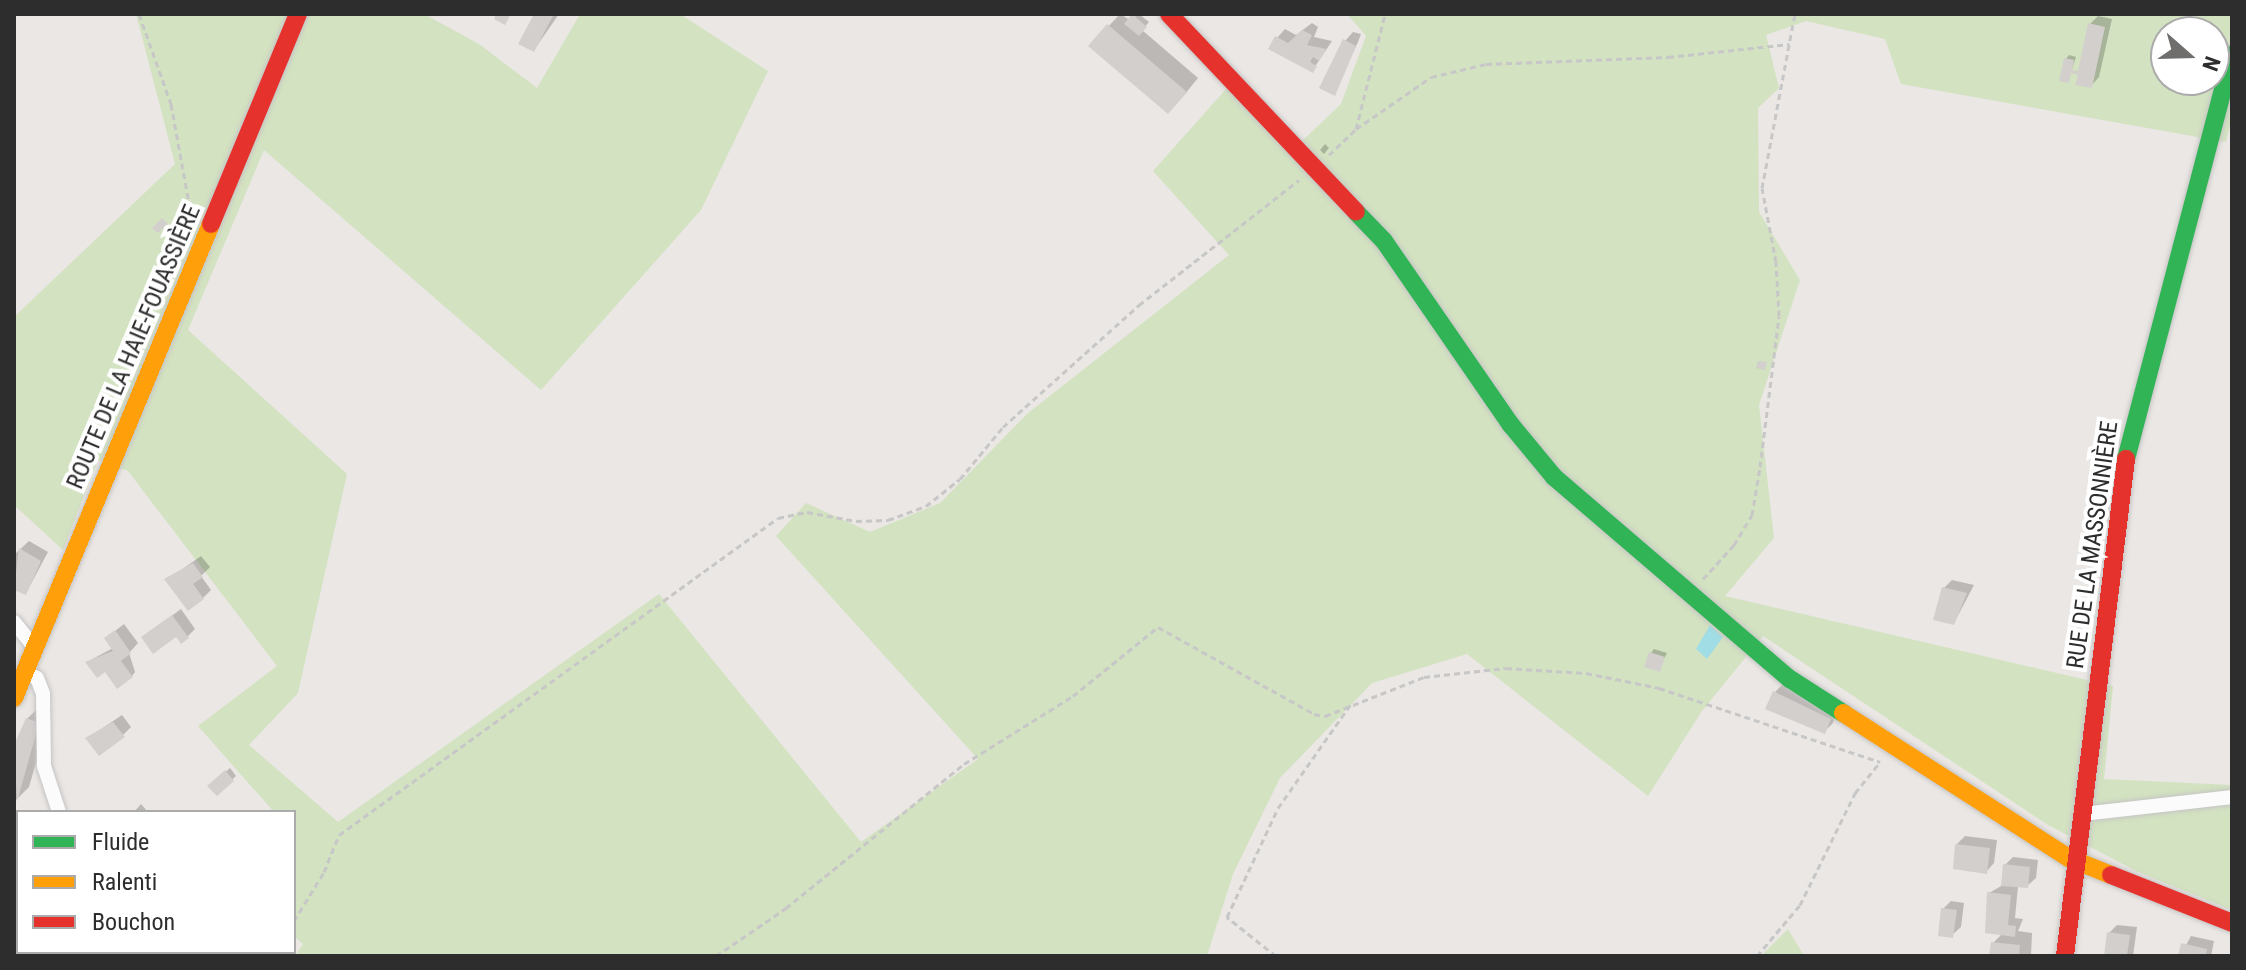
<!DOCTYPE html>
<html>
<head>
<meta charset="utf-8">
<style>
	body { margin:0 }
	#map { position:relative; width:2246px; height:970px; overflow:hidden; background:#eae7e4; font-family:"Roboto Condensed",sans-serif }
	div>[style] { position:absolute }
	.green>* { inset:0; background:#d3e2c1 }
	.water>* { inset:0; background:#a0dde4 }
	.shadow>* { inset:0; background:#0003 }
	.building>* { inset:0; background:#d2cfcd }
	.path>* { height:3px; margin-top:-1.5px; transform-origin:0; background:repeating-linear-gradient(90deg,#c7c7c7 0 6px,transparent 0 10px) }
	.roads { filter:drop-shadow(0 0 2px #c5c4c4) drop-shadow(0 0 2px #c5c4c4) }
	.lane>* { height:7px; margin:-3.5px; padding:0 3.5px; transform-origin:3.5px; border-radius:3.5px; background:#fcfbfb }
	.street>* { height:14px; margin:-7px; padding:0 7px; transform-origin:7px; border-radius:7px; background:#fcfbfb }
	.fast>* { height:18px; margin:-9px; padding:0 9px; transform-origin:9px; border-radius:9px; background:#30b455 }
	.slow>* { height:18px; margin:-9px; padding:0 9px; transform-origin:9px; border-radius:9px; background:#ff9f0a }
	.jam>* { height:18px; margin:-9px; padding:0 9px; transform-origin:9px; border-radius:9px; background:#e5322d }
	span { translate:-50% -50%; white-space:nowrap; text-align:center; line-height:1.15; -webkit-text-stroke:8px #fff; paint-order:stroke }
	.street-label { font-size:24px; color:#2d2d2d }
	.frame { position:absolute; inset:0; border:16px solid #2d2d2d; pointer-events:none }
	.legend { position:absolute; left:16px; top:810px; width:280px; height:144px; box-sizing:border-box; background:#fff; border:2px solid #ababab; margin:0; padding:10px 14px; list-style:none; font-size:24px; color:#2d2d2d }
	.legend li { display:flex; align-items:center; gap:16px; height:40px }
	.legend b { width:40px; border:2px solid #ababab }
	.north { position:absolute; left:2150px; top:16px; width:80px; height:80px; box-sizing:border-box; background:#fff; border:2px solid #ababab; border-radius:50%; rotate:110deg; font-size:22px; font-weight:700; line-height:32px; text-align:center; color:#2d2d2d }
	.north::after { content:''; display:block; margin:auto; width:28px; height:36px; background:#6f6e6d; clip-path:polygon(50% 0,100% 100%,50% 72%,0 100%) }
</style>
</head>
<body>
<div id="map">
	<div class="green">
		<i style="clip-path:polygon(evenodd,136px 14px,424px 14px,479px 44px,537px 88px,580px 14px,680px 14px,768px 71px,701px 210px,541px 390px,264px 150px,188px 330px,347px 474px,298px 693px,249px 745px,338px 822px,659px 594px,861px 842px,978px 759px,776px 536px,806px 503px,870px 532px,940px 503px,1028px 413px,1229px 255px,1153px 171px,1227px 88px,1300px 143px,1341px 104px,1366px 36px,1347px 14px,2232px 14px,2232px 118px,2226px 142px,1901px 84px,1885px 39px,1806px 21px,1766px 35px,1779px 88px,1758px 108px,1759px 212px,1800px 280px,1759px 405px,1774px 538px,1725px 596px,2113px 686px,2104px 779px,2232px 785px,2232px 910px,2138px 872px,2048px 825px,1763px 636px,1702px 711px,1648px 796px,1467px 654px,1372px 683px,1280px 778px,1233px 874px,1207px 956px,295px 956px,303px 944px,294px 936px,294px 812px,274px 812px,198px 726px,277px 666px,128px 471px,98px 460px,63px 550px,14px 505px,14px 317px,175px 164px,136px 14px,2166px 32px,2214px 32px,2214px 80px,2166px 80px,2166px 32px)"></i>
		<i style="clip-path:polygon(1788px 929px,1804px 956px,1761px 956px)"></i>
	</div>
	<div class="water">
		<i style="clip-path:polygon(1710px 625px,1723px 637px,1707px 659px,1696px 649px)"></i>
	</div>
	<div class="shadow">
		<i style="clip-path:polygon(533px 14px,559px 14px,534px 50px,535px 15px)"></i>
		<i style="clip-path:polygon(1120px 14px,1130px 20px,1139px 14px,1149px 22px,1142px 30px,1198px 78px,1181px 99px,1091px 45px)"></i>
		<i style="clip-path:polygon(2098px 16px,2112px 19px,2099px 77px,2091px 86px,2090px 24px)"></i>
		<i style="clip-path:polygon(1312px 23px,1318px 27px,1314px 37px,1332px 41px,1312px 71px,1277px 38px,1285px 29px,1296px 35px)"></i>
		<i style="clip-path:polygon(1353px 32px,1361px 34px,1358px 42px,1334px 93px,1345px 41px)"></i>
		<i style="clip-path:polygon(2069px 55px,2076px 57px,2068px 81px,2066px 59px)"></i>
		<i style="clip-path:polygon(1325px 144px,1329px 148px,1324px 154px,1320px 150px)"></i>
		<i style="clip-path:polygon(29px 541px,48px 552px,26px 593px,14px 588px,14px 555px)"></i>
		<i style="clip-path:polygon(201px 556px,210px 567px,201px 576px,211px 590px,203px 598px,167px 580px)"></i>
		<i style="clip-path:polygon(1952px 580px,1974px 585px,1954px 623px,1944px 588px)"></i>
		<i style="clip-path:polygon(181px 609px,195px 629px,187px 637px,143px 637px)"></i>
		<i style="clip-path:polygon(124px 624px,138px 643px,129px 653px,135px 672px,132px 676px,87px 662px,113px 648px,106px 638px)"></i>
		<i style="clip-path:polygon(1654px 649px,1667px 653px,1659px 669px,1651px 653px)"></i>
		<i style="clip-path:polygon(1783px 684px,1838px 711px,1833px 723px,1824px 732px,1775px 692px)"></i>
		<i style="clip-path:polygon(40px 706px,51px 710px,29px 787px,16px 800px,14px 751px,27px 719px)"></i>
		<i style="clip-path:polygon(122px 715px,131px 727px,123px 735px,88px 738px)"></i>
		<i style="clip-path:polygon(230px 768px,236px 776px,217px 793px,210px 786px)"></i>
		<i style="clip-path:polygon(141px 804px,148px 812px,134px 812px)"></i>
		<i style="clip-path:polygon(1965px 836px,1997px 840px,1994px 863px,1986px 872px,1957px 844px)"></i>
		<i style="clip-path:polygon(2013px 857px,2038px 860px,2036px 878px,2027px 886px,2018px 886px,2015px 918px,2023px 919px,2018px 931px,2032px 933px,2031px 956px,1991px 956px,1993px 943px,2003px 933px,1989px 893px,2003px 885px,2005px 865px)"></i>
		<i style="clip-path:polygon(1951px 901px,1964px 903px,1961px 927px,1952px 935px,1943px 909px)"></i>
		<i style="clip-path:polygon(2117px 925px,2137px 927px,2133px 956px,2106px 956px,2109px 933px)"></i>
		<i style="clip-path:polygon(2191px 936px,2214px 941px,2211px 956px,2180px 956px)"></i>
		<i style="clip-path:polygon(193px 952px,241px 952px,247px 956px,198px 956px)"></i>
	</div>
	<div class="building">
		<i style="clip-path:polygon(496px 14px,511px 14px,505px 25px,494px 19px)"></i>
		<i style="clip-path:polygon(534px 14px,554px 14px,534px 52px,518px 44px)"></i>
		<i style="clip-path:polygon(1132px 14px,1147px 27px,1139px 36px,1124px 24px)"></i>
		<i style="clip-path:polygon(2088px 23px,2105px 27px,2092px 88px,2075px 85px,2078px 75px,2071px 73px,2069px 83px,2059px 81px,2064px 58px,2074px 60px,2072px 70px,2078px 71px)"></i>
		<i style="clip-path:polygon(1107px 24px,1187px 92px,1168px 114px,1088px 46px)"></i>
		<i style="clip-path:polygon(1302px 30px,1312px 35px,1307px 45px,1326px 49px,1319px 61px,1313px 57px,1310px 62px,1317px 66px,1313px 73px,1268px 49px,1275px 36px,1288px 43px)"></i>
		<i style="clip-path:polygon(1343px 39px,1356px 46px,1335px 96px,1319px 88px)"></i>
		<i style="clip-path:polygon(162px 218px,168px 224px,158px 233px,152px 228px)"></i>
		<i style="clip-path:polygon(1758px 361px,1767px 362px,1765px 370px,1756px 368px)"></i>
		<i style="clip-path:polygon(19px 548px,41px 561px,26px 595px,14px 590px)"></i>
		<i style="clip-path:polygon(193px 563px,203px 577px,193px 584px,204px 599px,188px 611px,164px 579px)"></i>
		<i style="clip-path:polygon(1942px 587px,1967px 593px,1954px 625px,1933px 620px)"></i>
		<i style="clip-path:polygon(172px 615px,189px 638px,181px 644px,176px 637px,153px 654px,141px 637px)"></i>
		<i style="clip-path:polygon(115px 630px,131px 653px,121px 661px,133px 677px,117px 689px,105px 672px,97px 678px,85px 662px,113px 651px,104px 638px)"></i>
		<i style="clip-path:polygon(1649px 652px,1665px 657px,1660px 672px,1644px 667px)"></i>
		<i style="clip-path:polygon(1773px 691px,1831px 719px,1825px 734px,1765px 709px)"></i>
		<i style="clip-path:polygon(26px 718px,39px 723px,17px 802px,14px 745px)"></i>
		<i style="clip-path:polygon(113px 722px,125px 737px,99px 756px,85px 738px)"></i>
		<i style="clip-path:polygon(225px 770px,234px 781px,217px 796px,207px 786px)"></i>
		<i style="clip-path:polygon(1955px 844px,1990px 848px,1987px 874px,1953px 869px)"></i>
		<i style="clip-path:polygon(2003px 864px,2030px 867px,2028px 888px,2001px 886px)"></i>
		<i style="clip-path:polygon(1987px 892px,2011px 895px,2008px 925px,2016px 926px,2015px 937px,1985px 933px)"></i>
		<i style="clip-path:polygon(1941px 908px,1957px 910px,1953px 938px,1938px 936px)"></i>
		<i style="clip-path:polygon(2107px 932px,2130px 935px,2127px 956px,2104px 956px)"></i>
		<i style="clip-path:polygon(1991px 942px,2020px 945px,2019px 956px,1989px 956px)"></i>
		<i style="clip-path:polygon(2181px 943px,2207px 949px,2206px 956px,2178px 956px)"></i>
		<i style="clip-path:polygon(186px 952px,221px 952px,223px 956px,194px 956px)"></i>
	</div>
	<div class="path">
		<i style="left:139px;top:14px;width:96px;rotate:70.4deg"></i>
		<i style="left:171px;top:104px;width:117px;rotate:79.7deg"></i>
		<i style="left:1356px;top:129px;width:91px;rotate:-34.7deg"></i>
		<i style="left:1431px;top:77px;width:57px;rotate:-13.3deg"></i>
		<i style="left:1486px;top:64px;width:182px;rotate:-2.2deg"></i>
		<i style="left:1668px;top:57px;width:122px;rotate:-6.1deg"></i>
		<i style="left:1329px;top:155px;width:37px;rotate:-44deg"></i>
		<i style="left:1356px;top:129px;width:119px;rotate:-75.8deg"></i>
		<i style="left:1703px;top:579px;width:46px;rotate:-47.6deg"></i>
		<i style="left:1734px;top:545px;width:35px;rotate:-59deg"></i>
		<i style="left:1752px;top:515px;width:49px;rotate:-80.5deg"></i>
		<i style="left:1760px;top:467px;width:152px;rotate:-82.8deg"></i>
		<i style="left:1779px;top:316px;width:54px;rotate:-93.2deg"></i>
		<i style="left:1776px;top:262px;width:75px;rotate:-100.7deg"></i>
		<i style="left:1762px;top:188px;width:177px;rotate:-79.3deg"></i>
		<i style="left:294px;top:921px;width:57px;rotate:-58.5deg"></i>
		<i style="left:324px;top:872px;width:40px;rotate:-68deg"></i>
		<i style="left:339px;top:835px;width:541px;rotate:-35.83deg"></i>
		<i style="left:778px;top:518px;width:30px;rotate:-12deg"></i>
		<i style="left:807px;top:512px;width:50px;rotate:10.4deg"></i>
		<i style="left:856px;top:521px;width:32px;rotate:-2deg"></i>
		<i style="left:888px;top:520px;width:40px;rotate:-20.2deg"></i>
		<i style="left:926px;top:506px;width:43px;rotate:-38.5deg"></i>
		<i style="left:960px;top:479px;width:67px;rotate:-50.4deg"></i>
		<i style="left:1003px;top:427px;width:183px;rotate:-41.9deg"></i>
		<i style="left:1139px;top:305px;width:203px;rotate:-38deg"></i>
		<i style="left:267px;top:956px;width:5px;rotate:-53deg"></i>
		<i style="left:716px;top:956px;width:85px;rotate:-34.4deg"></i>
		<i style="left:786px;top:908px;width:229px;rotate:-39deg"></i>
		<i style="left:964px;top:764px;width:128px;rotate:-32deg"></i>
		<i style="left:1073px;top:696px;width:109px;rotate:-39.1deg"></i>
		<i style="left:1158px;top:627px;width:179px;rotate:29.1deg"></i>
		<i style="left:1314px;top:714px;width:11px;rotate:10deg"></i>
		<i style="left:1325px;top:716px;width:106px;rotate:-21.5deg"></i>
		<i style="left:1424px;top:677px;width:82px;rotate:-6.3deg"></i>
		<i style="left:1506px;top:668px;width:80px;rotate:3.6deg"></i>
		<i style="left:1586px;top:673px;width:75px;rotate:11.6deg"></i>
		<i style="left:1659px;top:688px;width:233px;rotate:18.5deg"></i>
		<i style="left:1276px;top:956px;width:63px;rotate:-141.5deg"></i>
		<i style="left:1227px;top:917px;width:120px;rotate:-64.9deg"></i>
		<i style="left:1278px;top:808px;width:126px;rotate:-55deg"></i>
		<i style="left:1757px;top:956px;width:67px;rotate:-49.9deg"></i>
		<i style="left:1800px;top:905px;width:125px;rotate:-63.8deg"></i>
		<i style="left:1855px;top:793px;width:40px;rotate:-51deg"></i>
	</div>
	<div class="roads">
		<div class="lane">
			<i style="left:19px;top:952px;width:17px;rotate:13deg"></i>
			<i style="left:70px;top:956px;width:15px;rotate:-16deg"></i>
		</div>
		<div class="street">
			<i style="left:14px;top:622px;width:33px;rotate:51deg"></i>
			<i style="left:25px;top:672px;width:13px;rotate:27deg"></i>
			<i style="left:37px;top:678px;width:17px;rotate:69deg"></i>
			<i style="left:43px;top:694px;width:72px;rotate:89.2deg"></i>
			<i style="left:44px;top:766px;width:48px;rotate:71.9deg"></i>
			<i style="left:2083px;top:814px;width:150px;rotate:-6.5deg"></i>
			<i style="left:137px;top:952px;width:6px;rotate:39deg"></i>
		</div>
		<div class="fast">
			<i style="left:1356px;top:212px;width:40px;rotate:46deg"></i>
			<i style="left:1384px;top:241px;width:224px;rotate:55.4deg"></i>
			<i style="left:1511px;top:425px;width:67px;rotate:50.4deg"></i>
			<i style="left:1554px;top:477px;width:311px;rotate:40.6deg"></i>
			<i style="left:1790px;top:679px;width:63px;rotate:32.7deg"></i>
			<i style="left:2126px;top:459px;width:418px;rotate:-75.3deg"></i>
		</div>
		<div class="slow">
			<i style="left:14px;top:698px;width:513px;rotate:-67.43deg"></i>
			<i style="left:1843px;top:713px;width:269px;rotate:32.7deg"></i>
			<i style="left:2069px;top:858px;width:45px;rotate:22deg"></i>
		</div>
		<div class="jam">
			<i style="left:1169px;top:14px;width:272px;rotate:46.6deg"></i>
			<i style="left:211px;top:224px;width:227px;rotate:-67.5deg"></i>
			<i style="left:2111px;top:875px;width:130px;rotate:21.6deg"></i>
			<i style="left:2065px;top:956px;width:501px;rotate:-83deg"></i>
		</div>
	</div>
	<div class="street-label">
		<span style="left:134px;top:347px;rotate:-67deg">ROUTE DE LA HAIE-FOUASSIÈRE</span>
		<span style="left:2093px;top:545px;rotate:-82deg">RUE DE LA MASSONNIÈRE</span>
	</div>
	<div class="frame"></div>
	<ul class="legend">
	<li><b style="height:10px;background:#30b455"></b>Fluide</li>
	<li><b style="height:10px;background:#ff9f0a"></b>Ralenti</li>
	<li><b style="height:10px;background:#e5322d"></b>Bouchon</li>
	</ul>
	<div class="north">N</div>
</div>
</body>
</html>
